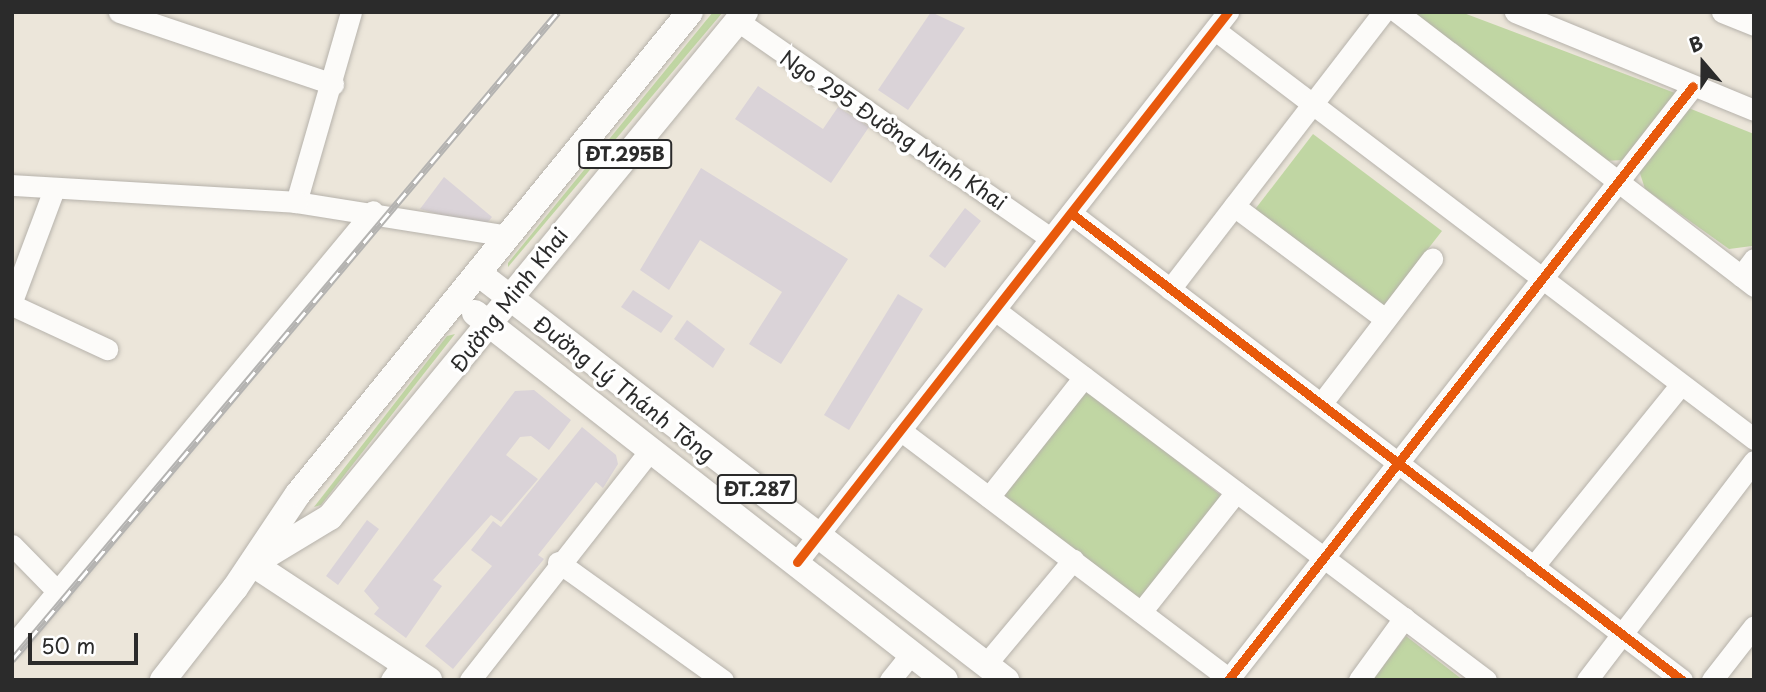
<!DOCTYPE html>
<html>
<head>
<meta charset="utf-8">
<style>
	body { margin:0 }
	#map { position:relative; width:1766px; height:692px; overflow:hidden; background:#ece6da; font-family:"Playpen Sans",sans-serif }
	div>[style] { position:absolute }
	.green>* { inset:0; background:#c0d6a3 }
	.building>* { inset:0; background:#dad3d8 }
	.roads { filter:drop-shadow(0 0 2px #b6b2ab) drop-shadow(0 0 2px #b6b2ab) }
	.minor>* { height:21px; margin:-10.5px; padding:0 10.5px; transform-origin:10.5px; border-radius:10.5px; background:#fcfbf9 }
	.major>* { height:26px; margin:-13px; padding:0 13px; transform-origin:13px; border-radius:13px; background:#fcfbf9 }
	.rail>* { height:7px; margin-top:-3.5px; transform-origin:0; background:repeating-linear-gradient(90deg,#fff 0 13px,#b4b3b1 0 26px); box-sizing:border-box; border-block:2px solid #b4b3b1 }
	.cycleway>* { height:9px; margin:-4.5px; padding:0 4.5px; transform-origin:4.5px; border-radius:4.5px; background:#e8590c }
	span { translate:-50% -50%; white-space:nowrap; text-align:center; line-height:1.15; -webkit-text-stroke:7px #fff; paint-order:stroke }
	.shield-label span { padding:2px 5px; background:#fff; border:2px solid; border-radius:5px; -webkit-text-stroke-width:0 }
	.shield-label { font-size:19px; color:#2b2b2b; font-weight:700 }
	.street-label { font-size:21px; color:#2b2b2b }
	.frame { position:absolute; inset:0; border:14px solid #2b2b2b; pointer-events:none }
	.north { position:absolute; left:1668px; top:28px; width:70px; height:70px; -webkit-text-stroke:5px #fff; paint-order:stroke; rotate:340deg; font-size:19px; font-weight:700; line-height:28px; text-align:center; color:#2b2b2b }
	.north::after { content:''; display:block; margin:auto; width:24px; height:32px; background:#2b2b2b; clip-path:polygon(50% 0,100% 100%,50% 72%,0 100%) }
	.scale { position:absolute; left:28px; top:633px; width:110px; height:32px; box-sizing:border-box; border:4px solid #2b2b2b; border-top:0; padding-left:9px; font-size:21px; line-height:24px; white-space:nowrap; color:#2b2b2b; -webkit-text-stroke:5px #fff; paint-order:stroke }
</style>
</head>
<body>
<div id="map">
	<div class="green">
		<i style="clip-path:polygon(713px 12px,723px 12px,508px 267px,508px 263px)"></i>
		<i style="clip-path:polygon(1407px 12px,1461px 12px,1675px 93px,1623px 160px,1604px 161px)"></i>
		<i style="clip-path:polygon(1686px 107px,1754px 134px,1752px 246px,1729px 249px,1645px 189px,1639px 170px)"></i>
		<i style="clip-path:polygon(1313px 134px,1442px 231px,1381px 309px,1253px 212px)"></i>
		<i style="clip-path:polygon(455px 334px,321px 505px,314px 507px,447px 336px)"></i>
		<i style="clip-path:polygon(1087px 389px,1223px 497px,1137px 604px,1001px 496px)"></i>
		<i style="clip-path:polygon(1406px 636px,1463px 680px,1372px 680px)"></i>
	</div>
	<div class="building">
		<i style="clip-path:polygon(931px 12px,965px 28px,908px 110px,878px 90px)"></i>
		<i style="clip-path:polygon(758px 86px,823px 129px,838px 107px,869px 127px,831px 183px,735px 119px)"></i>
		<i style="clip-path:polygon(701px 168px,848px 259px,781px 364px,749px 344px,782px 292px,700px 240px,669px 290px,640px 270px)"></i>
		<i style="clip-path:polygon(444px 177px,492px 217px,484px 227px,420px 209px)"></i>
		<i style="clip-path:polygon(965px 208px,981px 221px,945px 268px,929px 256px)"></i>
		<i style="clip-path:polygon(633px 290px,673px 316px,661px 333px,621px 307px)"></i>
		<i style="clip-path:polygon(898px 294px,923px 309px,849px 430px,824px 415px)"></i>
		<i style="clip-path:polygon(687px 320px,725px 349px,713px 368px,674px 339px)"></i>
		<i style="clip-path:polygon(534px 390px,571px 420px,549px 450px,531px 436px,520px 437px,506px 455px,538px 479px,501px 522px,491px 515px,433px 580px,442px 586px,406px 638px,374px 614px,379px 608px,364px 591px,515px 391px)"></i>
		<i style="clip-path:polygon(582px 427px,616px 455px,618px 464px,603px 488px,596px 482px,538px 555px,544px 559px,453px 669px,425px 646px,492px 566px,471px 550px,493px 521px,501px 527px)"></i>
		<i style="clip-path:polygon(367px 520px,379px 529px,338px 585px,326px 576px)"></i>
	</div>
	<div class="roads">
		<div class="minor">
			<i style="left:119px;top:12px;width:226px;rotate:18.6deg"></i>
			<i style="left:351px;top:12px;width:198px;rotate:106.1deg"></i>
			<i style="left:296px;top:202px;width:215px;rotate:9.1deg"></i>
			<i style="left:1397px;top:12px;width:450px;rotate:37.5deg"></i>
			<i style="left:1515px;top:12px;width:258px;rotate:22.3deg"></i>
			<i style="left:1722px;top:12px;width:35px;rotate:22deg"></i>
			<i style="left:738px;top:21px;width:380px;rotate:34.8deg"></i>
			<i style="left:1215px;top:30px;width:677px;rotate:37.19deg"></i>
			<i style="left:12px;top:185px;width:285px;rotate:3.4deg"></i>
			<i style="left:1234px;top:206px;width:189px;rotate:36.8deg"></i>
			<i style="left:1071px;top:213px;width:769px;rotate:37.39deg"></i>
			<i style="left:1741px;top:276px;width:21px;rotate:-53deg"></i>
			<i style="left:1170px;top:289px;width:349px;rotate:-52.4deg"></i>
			<i style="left:12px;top:301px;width:116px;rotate:-69.4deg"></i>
			<i style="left:12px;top:305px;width:105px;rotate:24.9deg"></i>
			<i style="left:995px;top:310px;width:615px;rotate:37deg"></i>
			<i style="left:1321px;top:404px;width:183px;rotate:-52.6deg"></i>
			<i style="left:900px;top:430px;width:415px;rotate:37.1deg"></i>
			<i style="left:989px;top:497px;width:153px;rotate:-51.6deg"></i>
			<i style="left:12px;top:545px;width:66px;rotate:45.6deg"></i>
			<i style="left:558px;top:562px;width:203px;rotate:35.6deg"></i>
			<i style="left:797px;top:562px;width:699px;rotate:-51.92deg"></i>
			<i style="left:1533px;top:567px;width:235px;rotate:-51deg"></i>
			<i style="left:1141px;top:612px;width:153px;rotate:-51.6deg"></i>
			<i style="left:12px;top:646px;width:565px;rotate:-50.31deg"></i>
			<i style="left:986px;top:664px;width:136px;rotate:-50.1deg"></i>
			<i style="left:391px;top:680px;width:19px;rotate:-54deg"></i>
			<i style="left:470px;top:680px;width:293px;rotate:-51.9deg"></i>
			<i style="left:890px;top:680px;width:33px;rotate:-51deg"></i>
			<i style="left:1228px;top:680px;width:754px;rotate:-51.95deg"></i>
			<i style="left:1359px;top:680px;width:77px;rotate:-54deg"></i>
			<i style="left:1587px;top:680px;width:275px;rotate:-52.7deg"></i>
			<i style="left:1712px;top:680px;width:68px;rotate:-52.1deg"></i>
		</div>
		<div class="major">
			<i style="left:478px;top:273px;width:667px;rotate:37.63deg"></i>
			<i style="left:475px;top:313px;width:596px;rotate:37.98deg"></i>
			<i style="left:257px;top:561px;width:85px;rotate:-31.1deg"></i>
			<i style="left:330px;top:517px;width:654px;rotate:-50.59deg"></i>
			<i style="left:253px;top:564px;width:211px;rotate:33.4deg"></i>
			<i style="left:163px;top:680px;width:117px;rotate:-52deg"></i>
			<i style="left:235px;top:588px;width:113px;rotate:-56.2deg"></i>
			<i style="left:298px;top:494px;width:621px;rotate:-50.88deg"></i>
		</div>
	</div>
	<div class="rail">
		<i style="left:12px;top:660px;width:847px;rotate:-49.88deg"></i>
	</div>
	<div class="cycleway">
		<i style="left:1071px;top:213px;width:769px;rotate:37.39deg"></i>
		<i style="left:797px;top:562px;width:699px;rotate:-51.92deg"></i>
		<i style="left:1228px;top:680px;width:754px;rotate:-51.95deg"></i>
	</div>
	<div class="shield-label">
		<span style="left:625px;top:154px">ĐT.295B</span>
		<span style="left:757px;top:489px">ĐT.287</span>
	</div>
	<div class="street-label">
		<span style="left:894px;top:129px;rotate:34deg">Ngo 295 Đường Minh Khai</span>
		<span style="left:508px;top:299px;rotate:-52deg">Đường Minh Khai</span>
		<span style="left:625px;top:388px;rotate:38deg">Đường Lý Thánh Tông</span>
	</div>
	<div class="frame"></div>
	<div class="north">B</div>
	<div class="scale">50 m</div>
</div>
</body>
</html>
